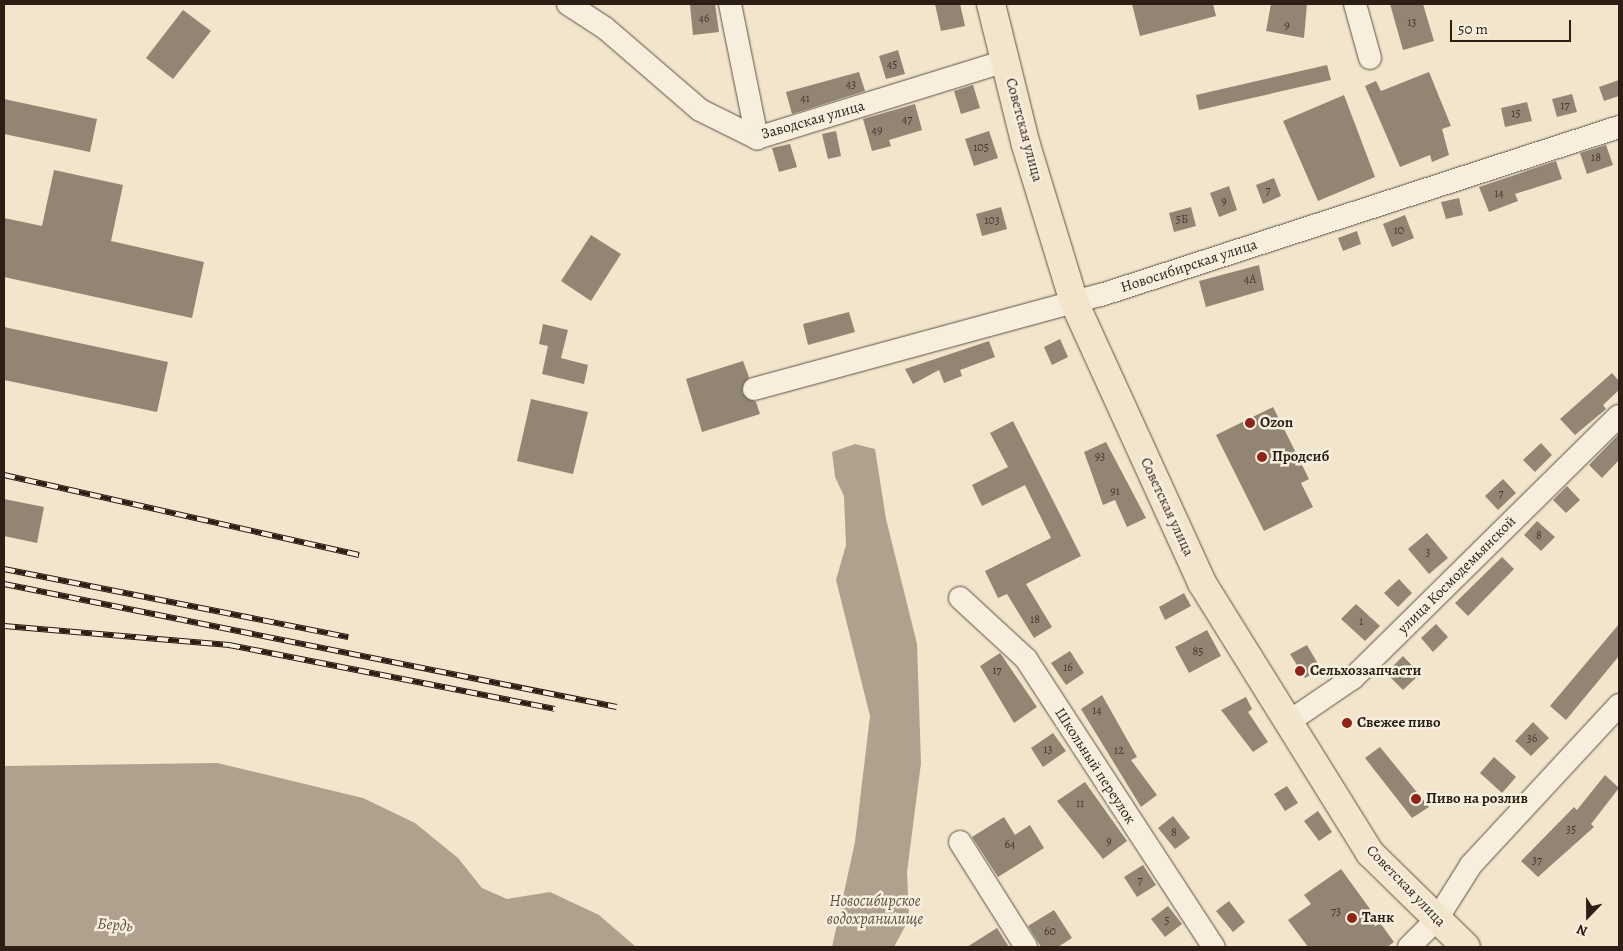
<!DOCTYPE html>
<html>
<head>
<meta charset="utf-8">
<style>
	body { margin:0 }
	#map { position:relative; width:1623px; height:951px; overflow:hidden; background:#f2e5cc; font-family:Alegreya,serif }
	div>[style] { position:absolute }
	.water>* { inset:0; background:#afa18d }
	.building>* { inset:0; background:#938574 }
	.roads { filter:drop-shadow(0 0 1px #5e5042) drop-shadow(0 0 1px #5e5042) }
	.minor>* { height:22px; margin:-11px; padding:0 11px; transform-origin:11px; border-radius:11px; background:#f7eede }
	.major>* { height:28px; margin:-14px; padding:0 14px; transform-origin:14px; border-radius:14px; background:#f2e5cc }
	.rail>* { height:5.5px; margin-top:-2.75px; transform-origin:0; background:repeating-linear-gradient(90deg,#f7eede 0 11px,#2c1e14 0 22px); box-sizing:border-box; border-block:1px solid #2c1e14 }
	.dots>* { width:14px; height:14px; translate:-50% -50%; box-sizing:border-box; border:2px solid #f7eede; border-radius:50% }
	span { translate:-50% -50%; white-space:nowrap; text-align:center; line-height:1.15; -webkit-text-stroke:5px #f7eede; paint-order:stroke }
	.number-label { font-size:12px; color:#46382c }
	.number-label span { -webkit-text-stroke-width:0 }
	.street-label { font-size:15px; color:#2c1e14 }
	.poi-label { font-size:15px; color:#2c1e14; font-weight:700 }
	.left { translate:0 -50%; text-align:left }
	.water-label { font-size:16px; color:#605244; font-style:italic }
	.frame { position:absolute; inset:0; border:5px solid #2c1e14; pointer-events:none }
	.north { position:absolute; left:1563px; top:891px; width:50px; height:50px; -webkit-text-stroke:4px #f7eede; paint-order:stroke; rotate:202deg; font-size:14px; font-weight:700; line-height:20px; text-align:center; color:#2c1e14 }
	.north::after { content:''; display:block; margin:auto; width:18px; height:22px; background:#2c1e14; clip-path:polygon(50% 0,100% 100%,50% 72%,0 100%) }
	.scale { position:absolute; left:1450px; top:20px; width:121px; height:22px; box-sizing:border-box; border:2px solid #2c1e14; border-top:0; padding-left:6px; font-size:15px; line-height:18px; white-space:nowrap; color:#2c1e14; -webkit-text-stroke:4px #f7eede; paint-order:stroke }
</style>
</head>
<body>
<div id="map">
	<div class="water">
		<i style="clip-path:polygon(855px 444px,875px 449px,886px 519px,917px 644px,921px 763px,907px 872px,909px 919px,894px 947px,832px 947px,855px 842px,870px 716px,836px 580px,846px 545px,844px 496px,835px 477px,832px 452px)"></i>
		<i style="clip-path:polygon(217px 763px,363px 798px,415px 823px,458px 858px,482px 888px,507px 899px,550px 892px,599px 915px,636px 947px,4px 947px,4px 766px)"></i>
	</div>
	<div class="building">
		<i style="clip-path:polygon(701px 4px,715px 4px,719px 32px,693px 35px,690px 5px)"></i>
		<i style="clip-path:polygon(935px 4px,960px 4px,965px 26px,941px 31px)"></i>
		<i style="clip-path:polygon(1132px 4px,1213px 4px,1216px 16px,1140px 36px)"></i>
		<i style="clip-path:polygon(1271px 4px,1307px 4px,1304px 38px,1266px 31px)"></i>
		<i style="clip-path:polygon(1390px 4px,1423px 4px,1434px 41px,1403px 50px)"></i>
		<i style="clip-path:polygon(183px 10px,211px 31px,173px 79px,146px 58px)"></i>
		<i style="clip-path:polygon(898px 50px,905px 74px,886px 79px,879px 56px)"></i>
		<i style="clip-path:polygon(1327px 65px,1331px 80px,1199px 110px,1196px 95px)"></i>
		<i style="clip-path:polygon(859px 72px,865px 91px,792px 114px,786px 92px)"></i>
		<i style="clip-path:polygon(1429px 72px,1451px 126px,1442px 129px,1449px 155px,1432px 162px,1430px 155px,1400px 167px,1365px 86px,1376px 81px,1381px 91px)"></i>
		<i style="clip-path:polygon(1619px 80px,1619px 96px,1604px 101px,1599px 87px)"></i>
		<i style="clip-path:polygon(973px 85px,980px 108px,961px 114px,954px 91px)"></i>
		<i style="clip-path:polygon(1572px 94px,1577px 112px,1557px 117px,1552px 99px)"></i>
		<i style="clip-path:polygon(1344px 95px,1375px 177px,1318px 201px,1283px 121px)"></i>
		<i style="clip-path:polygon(4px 99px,97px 119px,90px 152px,4px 134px)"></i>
		<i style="clip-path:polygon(1527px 102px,1532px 121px,1505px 127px,1501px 108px)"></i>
		<i style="clip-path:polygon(915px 104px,922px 130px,889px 140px,891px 146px,872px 151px,863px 119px)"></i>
		<i style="clip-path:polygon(836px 131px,841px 156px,828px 159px,822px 134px)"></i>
		<i style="clip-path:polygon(989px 131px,998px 158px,974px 166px,965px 139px)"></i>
		<i style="clip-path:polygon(790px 144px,797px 167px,779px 172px,772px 148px)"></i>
		<i style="clip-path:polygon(1606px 145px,1613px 165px,1587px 174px,1580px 153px)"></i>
		<i style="clip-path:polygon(1556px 161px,1562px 179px,1515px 194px,1518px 201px,1489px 212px,1479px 187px)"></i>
		<i style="clip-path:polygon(54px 170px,123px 185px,111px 241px,204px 262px,192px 318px,4px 277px,4px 218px,42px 226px)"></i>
		<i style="clip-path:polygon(1274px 178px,1281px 196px,1263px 204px,1256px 185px)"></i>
		<i style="clip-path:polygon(1229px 186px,1237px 210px,1219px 217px,1210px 193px)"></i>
		<i style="clip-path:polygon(1459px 198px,1463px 215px,1446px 219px,1441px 202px)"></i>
		<i style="clip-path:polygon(1001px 207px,1007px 229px,982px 236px,976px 214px)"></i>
		<i style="clip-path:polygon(1191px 207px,1196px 226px,1174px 232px,1169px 213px)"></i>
		<i style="clip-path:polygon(1405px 215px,1414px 238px,1392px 247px,1383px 224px)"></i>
		<i style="clip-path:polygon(1357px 231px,1361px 244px,1343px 251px,1338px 238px)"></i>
		<i style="clip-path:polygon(591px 235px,621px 254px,591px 301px,561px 281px)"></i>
		<i style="clip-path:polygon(1259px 265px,1264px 290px,1206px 307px,1199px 281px)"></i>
		<i style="clip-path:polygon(849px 312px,855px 332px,808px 345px,803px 324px)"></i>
		<i style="clip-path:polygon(543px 324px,568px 330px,561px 358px,588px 365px,584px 384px,542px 374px,548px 346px,539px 344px)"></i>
		<i style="clip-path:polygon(4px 327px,168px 362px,157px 412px,4px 380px)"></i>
		<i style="clip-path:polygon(1060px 339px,1068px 357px,1052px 365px,1044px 347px)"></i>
		<i style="clip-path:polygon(989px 341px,995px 357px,960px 370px,962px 376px,944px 383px,939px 370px,913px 384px,905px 369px)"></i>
		<i style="clip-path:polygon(743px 361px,749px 377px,742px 393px,756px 402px,760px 414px,702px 432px,686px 379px)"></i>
		<i style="clip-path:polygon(1612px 373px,1619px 381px,1619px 390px,1603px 405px,1606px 409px,1575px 435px,1560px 419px)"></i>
		<i style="clip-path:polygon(531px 399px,588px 412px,573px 474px,517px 461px)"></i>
		<i style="clip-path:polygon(1273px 407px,1309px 479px,1301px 483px,1313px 507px,1264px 531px,1216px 435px)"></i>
		<i style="clip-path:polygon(1013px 421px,1081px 556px,1026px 584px,1052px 627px,1034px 638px,1007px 594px,998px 598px,985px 571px,1051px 538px,1025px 485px,982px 506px,972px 485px,1008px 467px,990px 433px)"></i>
		<i style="clip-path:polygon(1619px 434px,1619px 460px,1602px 478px,1589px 465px)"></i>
		<i style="clip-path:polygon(1106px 442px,1146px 518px,1127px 527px,1115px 500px,1103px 505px,1084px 452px)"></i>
		<i style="clip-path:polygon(1541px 443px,1552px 455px,1535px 472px,1523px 460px)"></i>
		<i style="clip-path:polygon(1503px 479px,1516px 493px,1498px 510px,1485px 496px)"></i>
		<i style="clip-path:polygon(1567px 486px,1580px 500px,1566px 513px,1553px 500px)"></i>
		<i style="clip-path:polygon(4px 499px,44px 507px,37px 543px,4px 536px)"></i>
		<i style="clip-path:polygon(1537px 521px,1555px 537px,1541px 551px,1524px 535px)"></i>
		<i style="clip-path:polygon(1427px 533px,1448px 558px,1429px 574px,1408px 549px)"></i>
		<i style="clip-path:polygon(1502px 557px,1514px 569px,1468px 616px,1455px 603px)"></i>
		<i style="clip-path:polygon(1399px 579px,1412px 593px,1398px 607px,1384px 593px)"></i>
		<i style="clip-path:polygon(1184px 593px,1191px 606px,1165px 620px,1159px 607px)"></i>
		<i style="clip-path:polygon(1356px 604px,1380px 626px,1365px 641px,1341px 619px)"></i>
		<i style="clip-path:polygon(1436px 624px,1448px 637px,1433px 652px,1421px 638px)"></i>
		<i style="clip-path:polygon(1619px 624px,1619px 656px,1566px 720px,1550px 706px)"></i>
		<i style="clip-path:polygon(1207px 630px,1221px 656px,1189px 673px,1175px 647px)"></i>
		<i style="clip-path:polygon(1307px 645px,1321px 669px,1305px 678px,1290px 654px)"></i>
		<i style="clip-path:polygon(1070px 651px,1084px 673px,1066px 685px,1051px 663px)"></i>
		<i style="clip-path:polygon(1000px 653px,1037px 707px,1014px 723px,980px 666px)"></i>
		<i style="clip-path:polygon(1403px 656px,1420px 674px,1403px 690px,1386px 673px)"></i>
		<i style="clip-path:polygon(1102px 695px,1137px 757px,1131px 760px,1157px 795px,1141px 807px,1081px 709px)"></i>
		<i style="clip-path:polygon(1246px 697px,1252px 709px,1248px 712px,1268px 742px,1253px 752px,1221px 710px)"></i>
		<i style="clip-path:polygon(1533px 722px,1549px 738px,1531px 756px,1515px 741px)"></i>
		<i style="clip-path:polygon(1053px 733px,1066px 751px,1043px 767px,1031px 748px)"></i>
		<i style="clip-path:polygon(1380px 747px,1429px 807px,1412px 818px,1365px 758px)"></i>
		<i style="clip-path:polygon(1494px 757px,1516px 777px,1502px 793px,1480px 773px)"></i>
		<i style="clip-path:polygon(1605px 775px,1619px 788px,1591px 824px,1594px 827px,1538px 877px,1521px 861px,1574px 807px,1577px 810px)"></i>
		<i style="clip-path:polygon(1085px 782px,1127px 841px,1103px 859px,1057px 801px)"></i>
		<i style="clip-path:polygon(1287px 786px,1298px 803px,1285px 811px,1274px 794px)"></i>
		<i style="clip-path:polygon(1318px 811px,1332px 832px,1319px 841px,1304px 821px)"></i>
		<i style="clip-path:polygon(1173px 816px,1190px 838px,1175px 849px,1158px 828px)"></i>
		<i style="clip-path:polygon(1004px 817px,1015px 835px,1030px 825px,1044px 848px,998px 877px,972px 837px)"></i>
		<i style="clip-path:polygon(1143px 865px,1156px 885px,1137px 897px,1124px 877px)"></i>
		<i style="clip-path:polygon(1341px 869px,1394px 942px,1387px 947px,1308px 947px,1288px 920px,1311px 904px,1304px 895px)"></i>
		<i style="clip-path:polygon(1229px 901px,1245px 922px,1233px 932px,1216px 911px)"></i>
		<i style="clip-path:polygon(1168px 906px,1182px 924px,1165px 937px,1151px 919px)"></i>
		<i style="clip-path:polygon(1054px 910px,1072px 938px,1058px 947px,1041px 947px,1028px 926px)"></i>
		<i style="clip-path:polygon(997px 928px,1009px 947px,967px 947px)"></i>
	</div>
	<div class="roads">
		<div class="minor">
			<i style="left:568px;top:4px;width:44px;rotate:33deg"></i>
			<i style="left:605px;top:28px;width:125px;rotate:40.8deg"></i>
			<i style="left:700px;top:110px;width:64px;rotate:26.2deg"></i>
			<i style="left:757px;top:138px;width:261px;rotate:-17.2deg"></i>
			<i style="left:730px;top:4px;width:137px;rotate:78.6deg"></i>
			<i style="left:1355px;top:4px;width:56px;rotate:74.5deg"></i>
			<i style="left:754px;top:389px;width:360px;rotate:-15.2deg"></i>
			<i style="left:1101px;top:295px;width:545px;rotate:-17.97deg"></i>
			<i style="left:960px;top:598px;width:90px;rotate:42.7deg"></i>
			<i style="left:1026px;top:659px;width:344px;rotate:56.9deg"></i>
			<i style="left:1287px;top:723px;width:80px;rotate:-34.3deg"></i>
			<i style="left:1353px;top:678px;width:373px;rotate:-44.6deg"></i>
			<i style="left:960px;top:842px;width:124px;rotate:57.8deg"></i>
			<i style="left:1409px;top:947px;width:40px;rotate:-45deg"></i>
			<i style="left:1437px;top:919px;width:64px;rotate:-57.8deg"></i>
			<i style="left:1471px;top:865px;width:218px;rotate:-47.2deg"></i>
		</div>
		<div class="major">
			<i style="left:991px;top:4px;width:145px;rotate:76.1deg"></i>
			<i style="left:1026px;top:145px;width:164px;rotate:73deg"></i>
			<i style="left:1074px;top:302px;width:309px;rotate:65.5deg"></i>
			<i style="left:1202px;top:583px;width:318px;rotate:58.1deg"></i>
			<i style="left:1370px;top:853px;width:134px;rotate:44.4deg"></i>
		</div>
	</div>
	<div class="rail">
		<i style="left:4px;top:475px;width:364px;rotate:12.7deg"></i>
		<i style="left:4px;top:569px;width:351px;rotate:11.2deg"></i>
		<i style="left:4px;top:584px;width:625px;rotate:11.35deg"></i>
		<i style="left:4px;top:626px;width:226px;rotate:4.8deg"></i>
		<i style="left:229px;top:645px;width:332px;rotate:11.1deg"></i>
	</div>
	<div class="dots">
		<i style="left:1250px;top:423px;background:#8f2418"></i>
		<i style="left:1262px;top:457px;background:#8f2418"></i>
		<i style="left:1300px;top:671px;background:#8f2418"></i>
		<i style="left:1347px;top:723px;background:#8f2418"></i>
		<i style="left:1416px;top:799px;background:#8f2418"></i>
		<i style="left:1352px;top:918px;background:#8f2418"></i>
	</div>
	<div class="number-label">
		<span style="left:704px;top:19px">46</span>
		<span style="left:1412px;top:23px">13</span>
		<span style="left:1287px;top:26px">9</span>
		<span style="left:892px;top:65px">45</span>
		<span style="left:851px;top:85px">43</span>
		<span style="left:805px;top:99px">41</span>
		<span style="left:1565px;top:106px">17</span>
		<span style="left:1516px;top:114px">15</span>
		<span style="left:907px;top:120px">47</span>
		<span style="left:877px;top:131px">49</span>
		<span style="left:981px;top:148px">105</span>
		<span style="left:1596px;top:158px">18</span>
		<span style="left:1268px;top:191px">7</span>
		<span style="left:1499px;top:194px">14</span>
		<span style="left:1224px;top:202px">9</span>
		<span style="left:1182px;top:220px">5Б</span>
		<span style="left:992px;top:221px">103</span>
		<span style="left:1399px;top:231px">10</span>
		<span style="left:1250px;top:280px">4А</span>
		<span style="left:1100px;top:457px">93</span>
		<span style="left:1115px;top:492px">91</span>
		<span style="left:1501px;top:494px">7</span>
		<span style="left:1539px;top:536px">8</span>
		<span style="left:1428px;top:553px">3</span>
		<span style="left:1035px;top:620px">18</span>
		<span style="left:1361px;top:622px">1</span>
		<span style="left:1198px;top:652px">85</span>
		<span style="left:1068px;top:668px">16</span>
		<span style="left:997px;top:671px">17</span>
		<span style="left:1097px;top:711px">14</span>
		<span style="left:1532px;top:739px">36</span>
		<span style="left:1048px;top:750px">13</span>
		<span style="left:1119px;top:751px">12</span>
		<span style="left:1080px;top:804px">11</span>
		<span style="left:1571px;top:830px">35</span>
		<span style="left:1174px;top:833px">8</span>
		<span style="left:1109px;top:842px">9</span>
		<span style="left:1010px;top:845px">64</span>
		<span style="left:1537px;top:861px">37</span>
		<span style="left:1140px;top:881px">7</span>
		<span style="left:1336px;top:912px">73</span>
		<span style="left:1167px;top:921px">5</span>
		<span style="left:1050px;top:932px">60</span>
	</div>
	<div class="street-label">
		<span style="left:813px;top:120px;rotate:-16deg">Заводская улица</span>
		<span style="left:1024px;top:130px;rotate:75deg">Советская улица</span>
		<span style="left:1189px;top:266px;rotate:-18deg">Новосибирская улица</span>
		<span style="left:1167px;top:507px;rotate:65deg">Советская улица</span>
		<span style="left:1457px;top:575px;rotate:-45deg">улица Космодемьянской</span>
		<span style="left:1095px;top:766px;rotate:57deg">Школьный переулок</span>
		<span style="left:1406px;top:886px;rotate:46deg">Советская улица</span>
	</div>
	<div class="poi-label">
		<span class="left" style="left:1260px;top:423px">Ozon</span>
		<span class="left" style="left:1272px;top:457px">Продсиб</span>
		<span class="left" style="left:1310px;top:671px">Сельхоззапчасти</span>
		<span class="left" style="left:1357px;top:723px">Свежее пиво</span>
		<span class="left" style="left:1426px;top:799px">Пиво на розлив</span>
		<span class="left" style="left:1362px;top:918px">Танк</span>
	</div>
	<div class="water-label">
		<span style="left:875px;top:910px">Новосибирское<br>водохранилище</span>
		<span style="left:115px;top:925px;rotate:5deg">Бердь</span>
	</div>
	<div class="frame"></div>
	<div class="north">N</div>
	<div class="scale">50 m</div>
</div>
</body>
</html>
